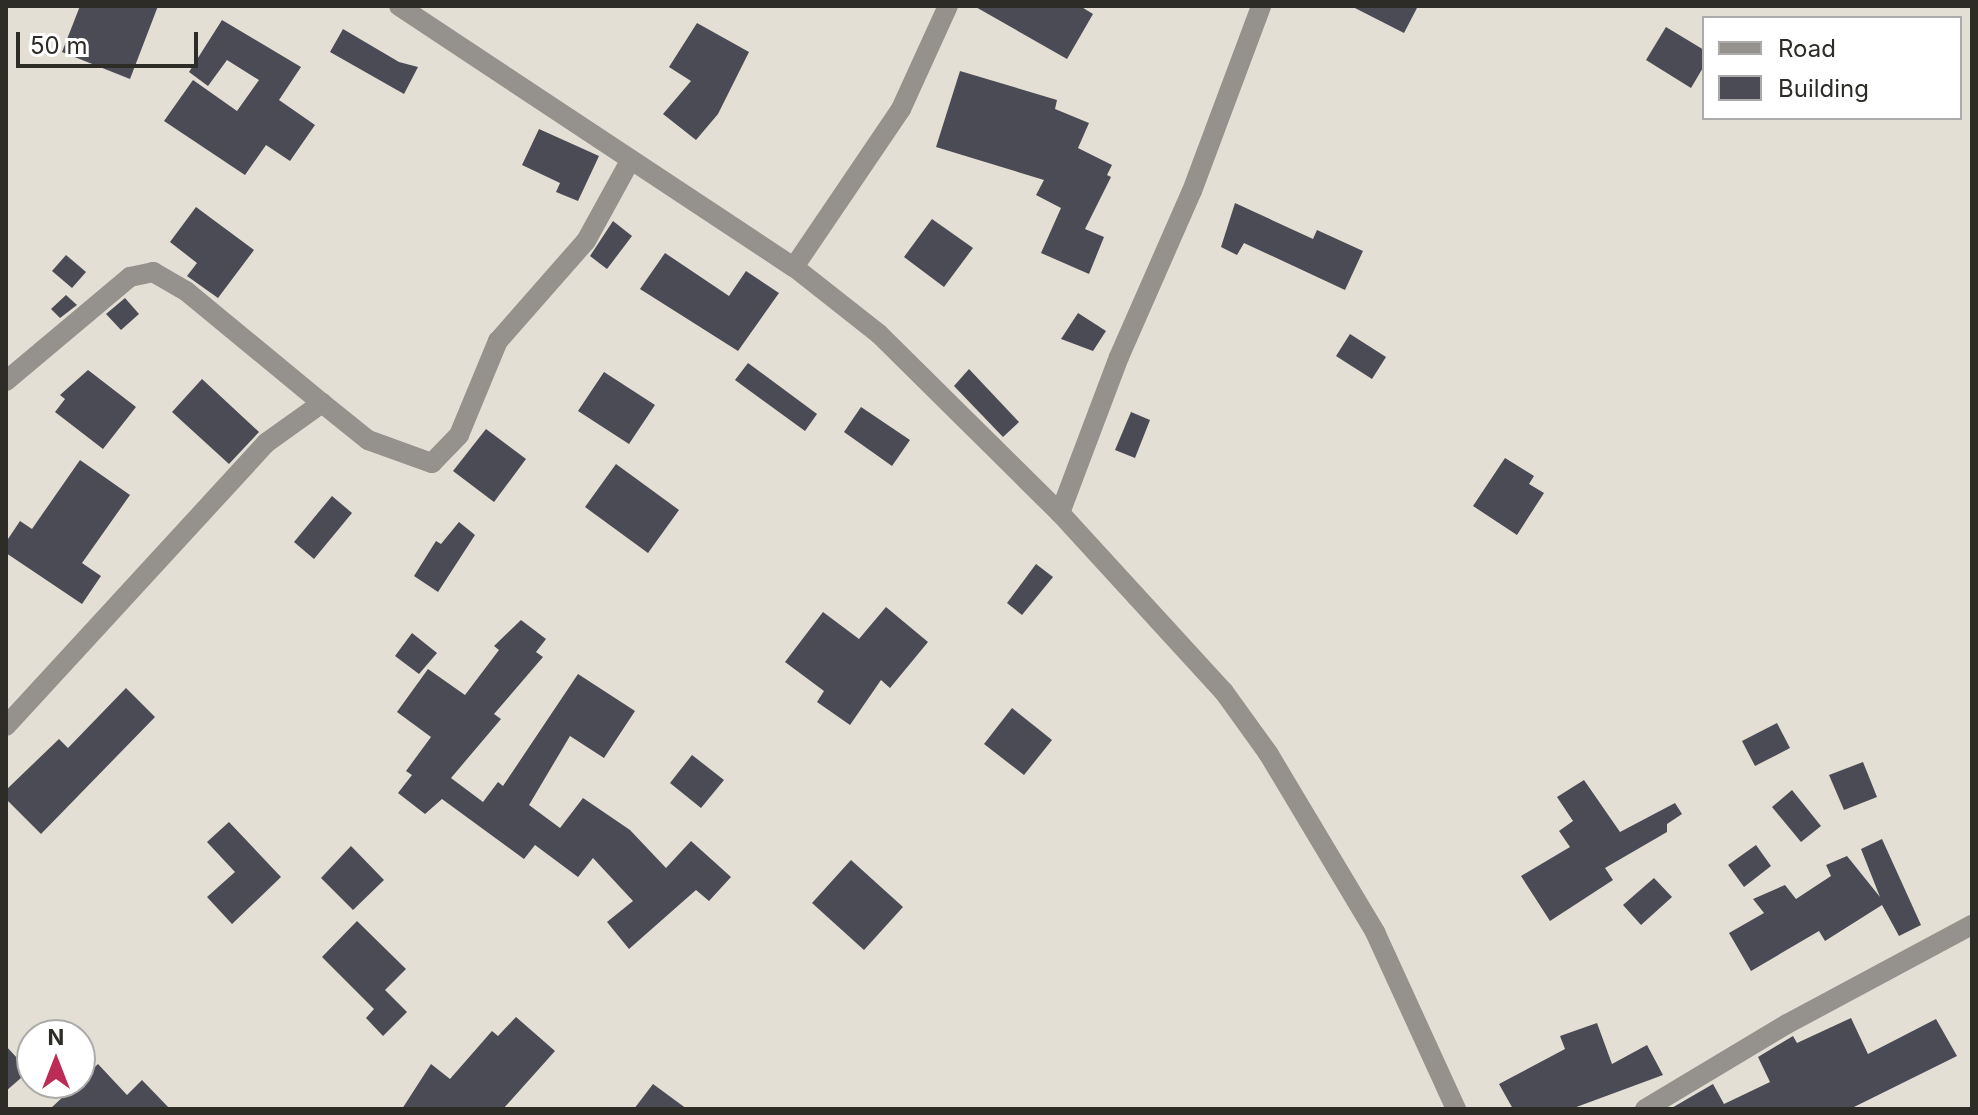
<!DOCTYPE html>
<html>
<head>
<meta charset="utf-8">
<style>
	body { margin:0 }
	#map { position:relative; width:1978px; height:1115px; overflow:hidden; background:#e4dfd4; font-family:Inter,sans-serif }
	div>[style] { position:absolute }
	.building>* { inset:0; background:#4a4b55 }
	.minor>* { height:20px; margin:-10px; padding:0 10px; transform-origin:10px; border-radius:10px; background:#95918d }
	span { translate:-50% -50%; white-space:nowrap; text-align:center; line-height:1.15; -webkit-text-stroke:8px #fff; paint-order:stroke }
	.frame { position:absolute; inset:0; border:8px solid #2d2c27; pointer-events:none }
	.legend { position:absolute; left:1702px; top:16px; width:260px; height:104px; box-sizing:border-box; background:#fff; border:2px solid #ababa9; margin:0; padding:10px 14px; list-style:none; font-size:24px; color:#2d2c27 }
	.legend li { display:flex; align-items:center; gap:16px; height:40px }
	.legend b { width:40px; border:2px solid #ababa9 }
	.north { position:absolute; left:16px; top:1019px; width:80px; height:80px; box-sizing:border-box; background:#fff; border:2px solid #ababa9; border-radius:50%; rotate:0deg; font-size:22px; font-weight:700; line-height:32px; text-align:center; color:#2d2c27 }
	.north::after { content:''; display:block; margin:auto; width:28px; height:36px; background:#bc2c55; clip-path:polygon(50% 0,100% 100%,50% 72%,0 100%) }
	.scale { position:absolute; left:16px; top:32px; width:182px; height:36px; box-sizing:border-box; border:4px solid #2d2c27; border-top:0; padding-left:10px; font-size:24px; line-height:28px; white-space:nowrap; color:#2d2c27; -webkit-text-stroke:6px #fff; paint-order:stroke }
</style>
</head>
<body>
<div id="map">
	<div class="building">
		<i style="clip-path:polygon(80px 6px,158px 6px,130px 79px,62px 52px)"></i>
		<i style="clip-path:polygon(974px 6px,1080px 6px,1093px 14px,1067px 59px)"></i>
		<i style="clip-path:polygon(1351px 6px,1418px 6px,1404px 33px)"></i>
		<i style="clip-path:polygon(222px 20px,301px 67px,279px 100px,315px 125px,290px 161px,266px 145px,245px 175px,164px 121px,193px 80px,237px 111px,259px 80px,227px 60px,208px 86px,189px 72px)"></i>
		<i style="clip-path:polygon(697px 23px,749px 52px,718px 114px,696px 140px,663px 114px,691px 81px,669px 67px)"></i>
		<i style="clip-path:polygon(1666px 27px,1704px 50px,1704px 66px,1691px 88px,1646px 60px)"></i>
		<i style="clip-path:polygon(343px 29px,399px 62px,418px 67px,404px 94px,330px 52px)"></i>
		<i style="clip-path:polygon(960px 71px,1057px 100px,1055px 109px,1089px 123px,1078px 148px,1112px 165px,1107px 175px,1111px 177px,1085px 229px,1104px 237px,1089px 274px,1041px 253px,1061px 208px,1036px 195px,1044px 180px,936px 147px)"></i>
		<i style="clip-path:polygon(539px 129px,599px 156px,578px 201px,556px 192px,560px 183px,522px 165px)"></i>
		<i style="clip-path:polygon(1235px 203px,1313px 239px,1317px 230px,1363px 251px,1345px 290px,1244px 243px,1237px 255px,1221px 247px)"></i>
		<i style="clip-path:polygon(196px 207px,254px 250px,218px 298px,187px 276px,197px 263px,170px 242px)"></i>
		<i style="clip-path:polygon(932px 219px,973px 248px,944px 287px,904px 257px)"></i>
		<i style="clip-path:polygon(613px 221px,632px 236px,607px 269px,590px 256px)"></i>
		<i style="clip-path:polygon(665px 253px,729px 296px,746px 271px,779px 293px,738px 351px,640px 289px)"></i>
		<i style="clip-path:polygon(66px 255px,86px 272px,72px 288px,52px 271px)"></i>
		<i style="clip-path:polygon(66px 295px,77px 305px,60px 318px,51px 309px)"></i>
		<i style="clip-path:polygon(125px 298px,139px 314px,121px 330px,106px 314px)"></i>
		<i style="clip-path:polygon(1078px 313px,1106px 331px,1093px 351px,1061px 339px)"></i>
		<i style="clip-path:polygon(1350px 334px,1386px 357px,1372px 379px,1336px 356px)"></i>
		<i style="clip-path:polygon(748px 363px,817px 414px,805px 431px,735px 380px)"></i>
		<i style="clip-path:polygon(969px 369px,1019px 422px,1003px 437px,954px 386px)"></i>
		<i style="clip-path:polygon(88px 370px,136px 407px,103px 449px,55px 412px,65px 399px,60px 395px)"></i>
		<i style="clip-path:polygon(604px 372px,655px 405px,629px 444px,578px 411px)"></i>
		<i style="clip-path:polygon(202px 379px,259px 432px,229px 464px,172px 412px)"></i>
		<i style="clip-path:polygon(861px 407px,910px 440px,892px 466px,844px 432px)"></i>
		<i style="clip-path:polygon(1131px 412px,1150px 420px,1135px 458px,1115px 450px)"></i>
		<i style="clip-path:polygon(486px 429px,526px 459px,494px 502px,453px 471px)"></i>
		<i style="clip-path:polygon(1505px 458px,1534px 476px,1529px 484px,1544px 493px,1517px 535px,1473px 506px)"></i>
		<i style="clip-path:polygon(80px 460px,130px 495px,82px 563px,101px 576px,82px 604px,6px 553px,6px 542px,20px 521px,32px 529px)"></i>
		<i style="clip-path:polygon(616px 464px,679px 510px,648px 553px,585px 507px)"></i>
		<i style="clip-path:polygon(332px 496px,352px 513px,314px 559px,294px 542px)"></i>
		<i style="clip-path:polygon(459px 522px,475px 535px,438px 592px,414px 576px,436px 541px,441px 544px)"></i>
		<i style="clip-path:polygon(1036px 564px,1053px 577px,1022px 615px,1007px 603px)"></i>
		<i style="clip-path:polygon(886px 607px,928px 642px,890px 688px,881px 680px,850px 725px,817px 702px,824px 691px,785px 662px,823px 612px,859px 639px)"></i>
		<i style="clip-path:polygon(521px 620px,546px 639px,536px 652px,543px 657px,494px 714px,501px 719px,451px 778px,483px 802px,498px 782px,503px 786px,578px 674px,635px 711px,604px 758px,570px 736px,529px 805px,560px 828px,583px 798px,630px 830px,666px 868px,691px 841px,731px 877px,709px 901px,696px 890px,629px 949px,607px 922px,633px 901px,593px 858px,578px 877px,535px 845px,524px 859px,442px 799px,425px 814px,398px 793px,412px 775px,406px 771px,431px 737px,397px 712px,428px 669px,465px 695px,499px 650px,494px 646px)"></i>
		<i style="clip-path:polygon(412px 633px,437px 653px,419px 674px,395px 656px)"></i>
		<i style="clip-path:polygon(126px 688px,155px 717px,41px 834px,6px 799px,6px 790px,59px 739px,68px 748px)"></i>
		<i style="clip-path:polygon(1012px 708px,1052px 740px,1024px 775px,984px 744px)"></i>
		<i style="clip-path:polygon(1777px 723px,1790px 748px,1755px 766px,1742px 741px)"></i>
		<i style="clip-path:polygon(692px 755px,724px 780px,701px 808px,670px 783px)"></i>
		<i style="clip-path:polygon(1863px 762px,1877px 797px,1844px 810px,1829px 775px)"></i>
		<i style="clip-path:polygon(1584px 780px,1620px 832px,1675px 803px,1682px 814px,1667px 824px,1667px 832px,1605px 868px,1613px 880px,1550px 921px,1521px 876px,1570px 847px,1559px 831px,1573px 821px,1557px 797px)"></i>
		<i style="clip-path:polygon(1792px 790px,1821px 826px,1801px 842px,1772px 807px)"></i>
		<i style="clip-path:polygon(229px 822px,281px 877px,232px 924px,207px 897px,235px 872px,207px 842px)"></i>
		<i style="clip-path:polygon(1882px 839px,1921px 925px,1899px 936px,1882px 905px,1825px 941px,1819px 931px,1751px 971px,1729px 933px,1764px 913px,1753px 899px,1785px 885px,1796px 899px,1831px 876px,1826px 865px,1847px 856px,1880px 897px,1861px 849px)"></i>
		<i style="clip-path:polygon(1756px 845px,1771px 866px,1744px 887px,1728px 865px)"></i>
		<i style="clip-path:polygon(351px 846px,384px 880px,353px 910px,321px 878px)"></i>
		<i style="clip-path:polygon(851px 860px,903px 907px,864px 950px,812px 903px)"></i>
		<i style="clip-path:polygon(1654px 878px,1672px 897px,1641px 925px,1623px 905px)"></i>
		<i style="clip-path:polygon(357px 921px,406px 969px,385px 990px,407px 1012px,383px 1036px,366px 1018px,374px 1009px,322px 957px)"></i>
		<i style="clip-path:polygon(516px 1017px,555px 1051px,503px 1109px,402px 1109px,431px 1064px,450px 1079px,492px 1031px,498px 1036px)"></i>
		<i style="clip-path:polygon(1851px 1018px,1868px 1054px,1936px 1019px,1957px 1056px,1850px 1109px,1670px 1109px,1713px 1084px,1724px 1104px,1770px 1082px,1758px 1057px,1793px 1036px,1797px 1043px)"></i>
		<i style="clip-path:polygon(1597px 1023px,1612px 1064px,1647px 1045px,1663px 1075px,1571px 1109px,1513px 1109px,1499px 1084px,1565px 1049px,1560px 1036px)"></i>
		<i style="clip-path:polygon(6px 1046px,29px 1071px,6px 1091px)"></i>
		<i style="clip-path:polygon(98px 1064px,127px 1095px,142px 1080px,170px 1109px,50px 1109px)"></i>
		<i style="clip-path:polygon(653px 1084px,687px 1109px,634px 1109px)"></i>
	</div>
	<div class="minor">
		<i style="left:399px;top:6px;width:473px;rotate:33.5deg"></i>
		<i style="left:794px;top:267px;width:108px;rotate:38.2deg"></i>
		<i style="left:879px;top:334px;width:255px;rotate:44.7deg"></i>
		<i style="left:1060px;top:513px;width:243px;rotate:47.5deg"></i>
		<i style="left:1224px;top:692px;width:75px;rotate:54.2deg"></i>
		<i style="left:1268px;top:753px;width:209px;rotate:59.1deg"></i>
		<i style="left:1375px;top:932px;width:195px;rotate:65.4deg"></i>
		<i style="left:794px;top:267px;width:191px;rotate:-55.9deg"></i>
		<i style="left:901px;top:109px;width:113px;rotate:-65.5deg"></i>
		<i style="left:6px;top:381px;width:162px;rotate:-40deg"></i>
		<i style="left:130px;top:277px;width:24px;rotate:-12deg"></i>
		<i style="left:153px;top:272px;width:38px;rotate:30deg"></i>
		<i style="left:186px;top:291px;width:176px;rotate:39.5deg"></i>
		<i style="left:1060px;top:513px;width:167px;rotate:-69.3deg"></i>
		<i style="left:1119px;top:357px;width:181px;rotate:-66.3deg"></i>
		<i style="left:1192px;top:191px;width:197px;rotate:-69.5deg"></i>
		<i style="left:6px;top:726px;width:384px;rotate:-47.4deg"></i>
		<i style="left:266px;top:443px;width:69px;rotate:-35.5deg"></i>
		<i style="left:322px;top:403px;width:59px;rotate:38.8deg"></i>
		<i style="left:368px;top:440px;width:68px;rotate:19.8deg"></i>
		<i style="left:432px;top:463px;width:39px;rotate:-46deg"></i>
		<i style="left:459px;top:435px;width:102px;rotate:-67.5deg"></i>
		<i style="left:498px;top:341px;width:133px;rotate:-48.7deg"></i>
		<i style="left:586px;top:241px;width:91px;rotate:-61.2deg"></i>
		<i style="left:1645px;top:1109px;width:165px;rotate:-30.9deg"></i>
		<i style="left:1787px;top:1024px;width:210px;rotate:-28.2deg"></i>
	</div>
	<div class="frame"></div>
	<ul class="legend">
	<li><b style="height:10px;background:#95918d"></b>Road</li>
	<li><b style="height:22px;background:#4a4b55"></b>Building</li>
	</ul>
	<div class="north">N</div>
	<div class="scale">50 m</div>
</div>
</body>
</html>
